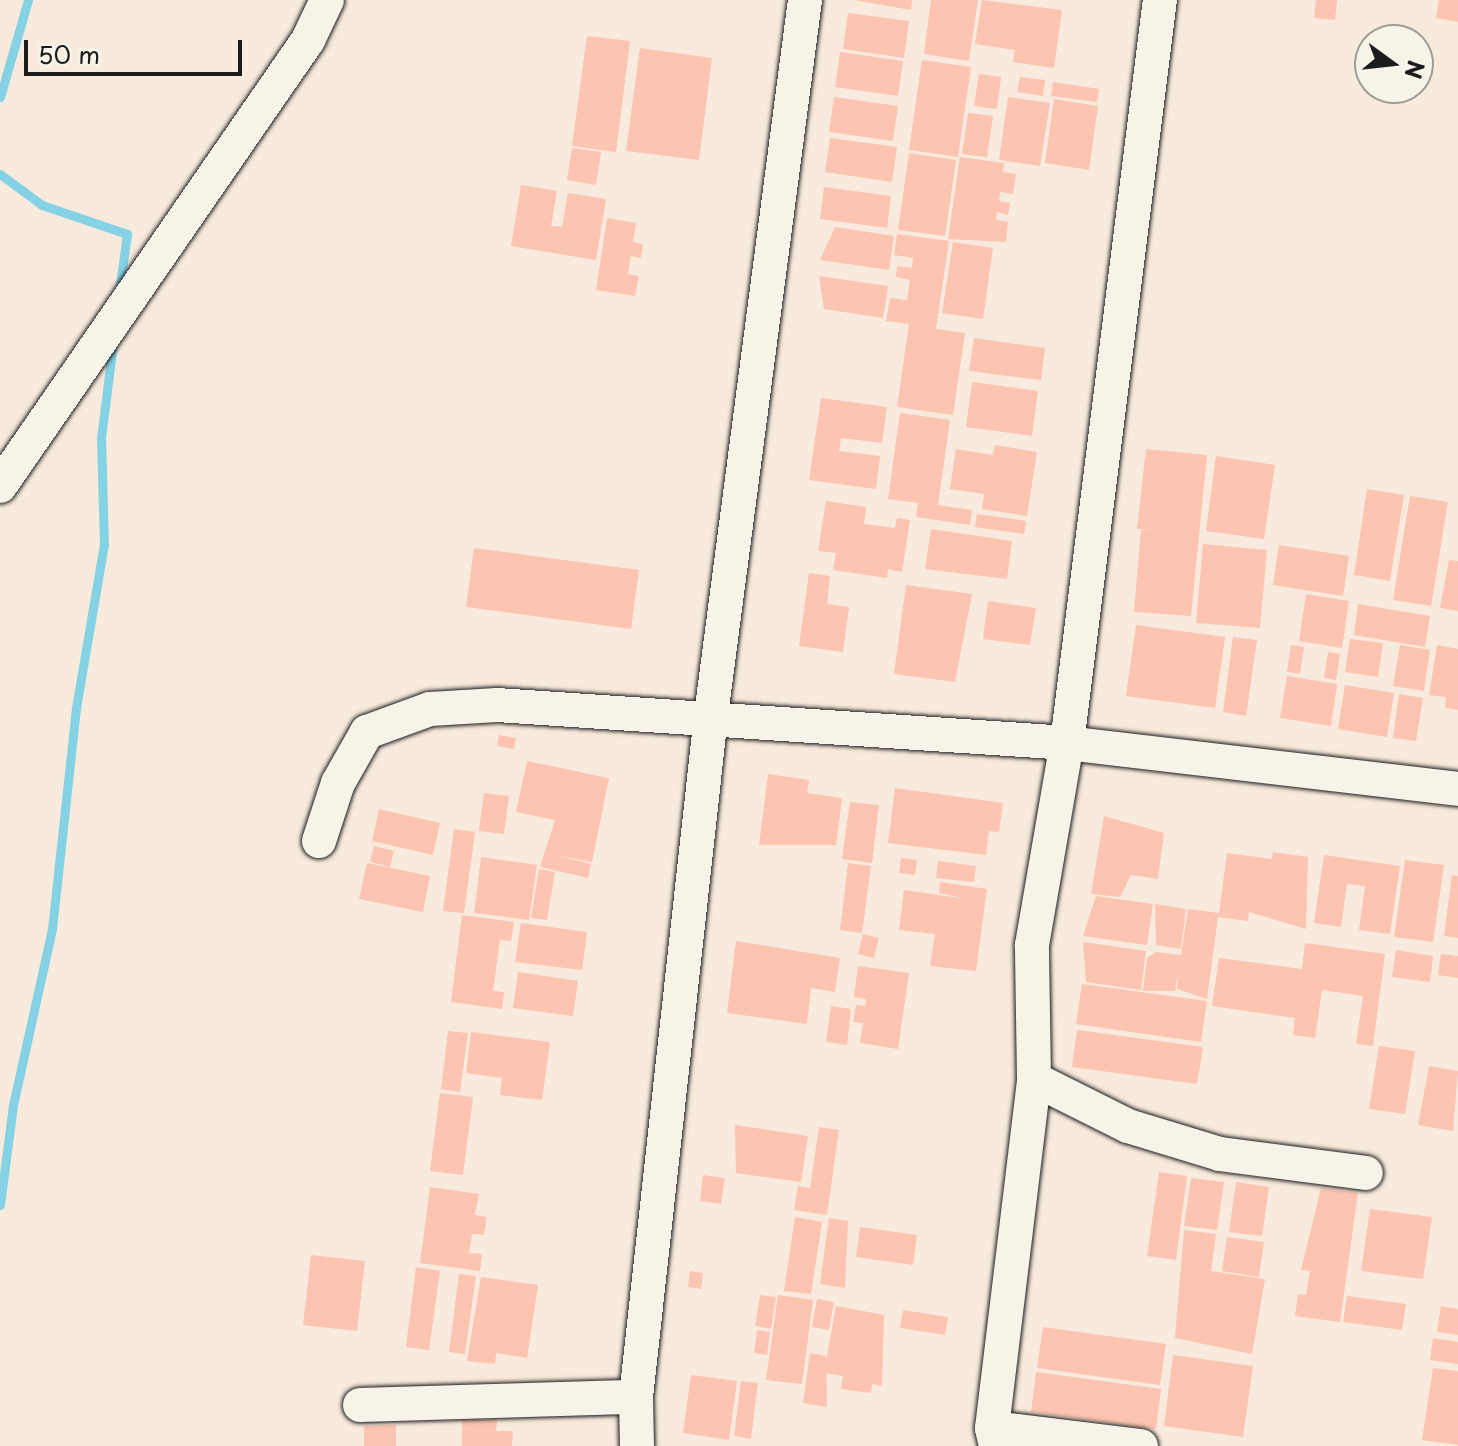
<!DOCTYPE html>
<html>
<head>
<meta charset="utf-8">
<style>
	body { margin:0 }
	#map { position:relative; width:1458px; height:1446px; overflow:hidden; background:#f8eadd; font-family:"Playpen Sans",sans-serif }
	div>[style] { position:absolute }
	.stream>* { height:9px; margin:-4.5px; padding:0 4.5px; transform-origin:4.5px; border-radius:4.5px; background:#84d2e3 }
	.building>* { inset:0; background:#fdc4b1 }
	.roads { filter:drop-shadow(0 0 2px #1c1c1c) drop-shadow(0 0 2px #1c1c1c) }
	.street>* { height:34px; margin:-17px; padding:0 17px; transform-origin:17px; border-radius:17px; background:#f7f3e8 }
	span { translate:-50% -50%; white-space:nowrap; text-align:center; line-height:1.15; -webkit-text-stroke:8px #f7f3e8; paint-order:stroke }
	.north { position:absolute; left:1354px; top:24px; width:80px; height:80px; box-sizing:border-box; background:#f7f3e8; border:2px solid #9f9d96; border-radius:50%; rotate:105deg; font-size:22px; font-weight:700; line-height:32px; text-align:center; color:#1c1c1c }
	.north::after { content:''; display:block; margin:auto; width:28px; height:36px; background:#1c1c1c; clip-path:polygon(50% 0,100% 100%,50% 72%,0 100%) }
	.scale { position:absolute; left:24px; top:40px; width:218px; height:36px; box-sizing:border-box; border:4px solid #1c1c1c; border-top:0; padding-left:10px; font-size:24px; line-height:28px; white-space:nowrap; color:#1c1c1c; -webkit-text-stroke:6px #f7f3e8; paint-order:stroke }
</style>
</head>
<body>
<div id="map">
	<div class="stream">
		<i style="left:0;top:97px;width:101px;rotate:-73.9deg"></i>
		<i style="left:0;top:174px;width:52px;rotate:36.4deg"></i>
		<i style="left:42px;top:205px;width:90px;rotate:18.8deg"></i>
		<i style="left:127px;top:234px;width:59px;rotate:97.9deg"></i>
		<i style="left:0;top:1205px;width:101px;rotate:-82.6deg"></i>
		<i style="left:13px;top:1105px;width:180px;rotate:-77.5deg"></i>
		<i style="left:52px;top:929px;width:222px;rotate:-83.8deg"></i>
		<i style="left:76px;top:708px;width:165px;rotate:-80.3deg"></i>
		<i style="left:104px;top:545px;width:107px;rotate:-91.6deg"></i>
		<i style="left:101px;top:438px;width:96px;rotate:-82.8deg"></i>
	</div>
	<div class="building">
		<i style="clip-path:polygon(854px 0,912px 0,911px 10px)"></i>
		<i style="clip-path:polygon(931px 0,978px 0,969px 61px,924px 54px)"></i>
		<i style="clip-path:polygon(982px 0,1062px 10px,1054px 68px,1013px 62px,1015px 50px,975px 44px)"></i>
		<i style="clip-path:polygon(1316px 0,1337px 0,1335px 20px,1314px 18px)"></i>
		<i style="clip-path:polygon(1439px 0,1458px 0,1458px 22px,1436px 18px)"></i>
		<i style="clip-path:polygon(848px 13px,909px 21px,904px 58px,843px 49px)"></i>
		<i style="clip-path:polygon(587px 36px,630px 41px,616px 152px,572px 146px)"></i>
		<i style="clip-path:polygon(640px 48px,712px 58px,699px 160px,626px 151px)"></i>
		<i style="clip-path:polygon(840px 52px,903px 61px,898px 96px,835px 87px)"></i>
		<i style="clip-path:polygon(922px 60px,971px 67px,958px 157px,909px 150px)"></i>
		<i style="clip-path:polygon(979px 74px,1001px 77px,997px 109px,974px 106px)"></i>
		<i style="clip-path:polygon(1020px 77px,1045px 80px,1043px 96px,1017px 92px)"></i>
		<i style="clip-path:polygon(1053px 82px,1099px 89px,1097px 102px,1051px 96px)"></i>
		<i style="clip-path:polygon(834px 97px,898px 106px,893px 141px,829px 132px)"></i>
		<i style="clip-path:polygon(1008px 97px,1050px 103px,1040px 166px,999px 160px)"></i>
		<i style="clip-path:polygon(1054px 99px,1098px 106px,1089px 170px,1045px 163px)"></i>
		<i style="clip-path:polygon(968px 113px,993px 116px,987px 157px,962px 154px)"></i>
		<i style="clip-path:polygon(830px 138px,897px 147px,892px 182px,825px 172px)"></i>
		<i style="clip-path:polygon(572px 148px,601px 152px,596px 185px,567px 180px)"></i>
		<i style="clip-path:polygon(909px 153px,956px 160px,945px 236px,898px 230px)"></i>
		<i style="clip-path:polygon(960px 157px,1004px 163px,1003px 172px,1016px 174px,1013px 194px,1000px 192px,999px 201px,1010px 203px,1008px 215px,997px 212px,996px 220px,1008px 222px,1006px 242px,948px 239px)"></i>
		<i style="clip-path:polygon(521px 185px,557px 191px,551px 226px,562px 227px,568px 193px,606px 199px,596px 260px,511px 246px)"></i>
		<i style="clip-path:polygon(824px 187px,891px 196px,887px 228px,820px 219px)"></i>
		<i style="clip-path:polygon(607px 218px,636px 223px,633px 242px,643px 244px,641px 258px,631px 256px,628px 274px,639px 276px,635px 296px,596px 290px)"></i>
		<i style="clip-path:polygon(835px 227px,894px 236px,889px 270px,820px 260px)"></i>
		<i style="clip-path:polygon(897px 234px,949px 241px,936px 329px,965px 333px,953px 415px,897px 407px,909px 324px,886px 321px,890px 298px,907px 300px,910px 280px,896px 277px,897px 266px,912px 268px,913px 258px,894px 255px)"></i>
		<i style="clip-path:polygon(953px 242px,993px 248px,983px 319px,942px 313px)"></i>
		<i style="clip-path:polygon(819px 276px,888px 286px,883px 318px,824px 309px)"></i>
		<i style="clip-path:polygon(974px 338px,1045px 348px,1041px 380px,969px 371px)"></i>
		<i style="clip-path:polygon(972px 382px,1038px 391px,1032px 436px,966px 427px)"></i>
		<i style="clip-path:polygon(821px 398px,887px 407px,882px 443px,841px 438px,839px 451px,880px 456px,876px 489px,809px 480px)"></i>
		<i style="clip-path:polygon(900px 413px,950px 420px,938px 505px,972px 510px,970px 525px,916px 517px,918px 503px,888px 499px)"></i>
		<i style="clip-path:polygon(995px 445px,1037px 452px,1027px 516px,982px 509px,984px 494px,950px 489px,956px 449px,993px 455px)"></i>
		<i style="clip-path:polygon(1146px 449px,1207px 455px,1191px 616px,1134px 612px,1141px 530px,1151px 530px,1137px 529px)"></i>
		<i style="clip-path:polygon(1216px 456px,1275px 465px,1264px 539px,1206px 531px)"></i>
		<i style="clip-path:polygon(1367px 489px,1404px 495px,1390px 581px,1354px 575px)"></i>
		<i style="clip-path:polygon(1410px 496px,1448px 502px,1431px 606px,1393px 600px)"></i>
		<i style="clip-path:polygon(826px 501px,866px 507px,864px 524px,895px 528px,897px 518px,910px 520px,902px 572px,888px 569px,887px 578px,833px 570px,836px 553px,818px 551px)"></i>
		<i style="clip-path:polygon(977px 514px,1026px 521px,1024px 534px,975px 527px)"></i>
		<i style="clip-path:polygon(931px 529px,1012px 541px,1007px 579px,925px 569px)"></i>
		<i style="clip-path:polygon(1203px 544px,1267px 550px,1260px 628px,1196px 623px)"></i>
		<i style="clip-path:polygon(1279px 545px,1349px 556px,1343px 596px,1273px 585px)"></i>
		<i style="clip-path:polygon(474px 548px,639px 570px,631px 629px,466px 607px)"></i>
		<i style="clip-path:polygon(1449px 560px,1458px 561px,1458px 611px,1440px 608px)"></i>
		<i style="clip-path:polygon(809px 573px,830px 576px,827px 604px,849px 607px,843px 652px,799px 646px)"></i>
		<i style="clip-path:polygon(906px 585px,972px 594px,955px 682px,894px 674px)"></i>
		<i style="clip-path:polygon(1306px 594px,1349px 601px,1342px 648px,1299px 641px)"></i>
		<i style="clip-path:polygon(988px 601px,1036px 608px,1030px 645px,983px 639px)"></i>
		<i style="clip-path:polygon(1358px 604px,1430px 616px,1425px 647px,1354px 635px)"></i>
		<i style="clip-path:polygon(1136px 625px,1225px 637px,1215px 708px,1126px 696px)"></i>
		<i style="clip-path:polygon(1233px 637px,1257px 640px,1246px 716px,1223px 712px)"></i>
		<i style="clip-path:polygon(1350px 639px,1383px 643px,1378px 677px,1345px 672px)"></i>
		<i style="clip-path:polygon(1291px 645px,1304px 647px,1300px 674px,1287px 672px)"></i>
		<i style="clip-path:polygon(1400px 645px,1430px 650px,1424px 691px,1393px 686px)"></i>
		<i style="clip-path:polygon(1437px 645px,1458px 649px,1458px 710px,1445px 708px,1446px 697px,1429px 695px)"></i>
		<i style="clip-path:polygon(1328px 652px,1340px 654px,1336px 680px,1324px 678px)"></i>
		<i style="clip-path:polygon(1287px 676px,1337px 684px,1331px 726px,1280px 718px)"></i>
		<i style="clip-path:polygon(1345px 685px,1394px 693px,1387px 737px,1338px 729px)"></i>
		<i style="clip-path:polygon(1399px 694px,1423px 698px,1416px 741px,1393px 738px)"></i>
		<i style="clip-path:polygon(499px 735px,516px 738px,514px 749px,497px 746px)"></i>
		<i style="clip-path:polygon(527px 761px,609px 778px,592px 862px,556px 855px,591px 864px,588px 878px,540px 867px,555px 820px,516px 812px)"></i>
		<i style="clip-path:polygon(768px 774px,809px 780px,807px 793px,842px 798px,836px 845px,759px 845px)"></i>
		<i style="clip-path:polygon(895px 788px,1003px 803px,999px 832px,989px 831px,986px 855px,888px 843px)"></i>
		<i style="clip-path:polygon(484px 793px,509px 796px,504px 834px,479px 831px)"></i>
		<i style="clip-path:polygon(850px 802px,879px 805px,872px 863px,842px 859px)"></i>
		<i style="clip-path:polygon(379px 809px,440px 823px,433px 855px,372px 841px)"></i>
		<i style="clip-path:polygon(1104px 816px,1164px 833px,1158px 879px,1131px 875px,1120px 897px,1091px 894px)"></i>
		<i style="clip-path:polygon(454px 829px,475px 832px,464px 913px,443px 911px)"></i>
		<i style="clip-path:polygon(374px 846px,394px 851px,390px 867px,370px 862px)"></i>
		<i style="clip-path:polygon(1273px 852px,1308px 857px,1306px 929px,1249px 912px,1248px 921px,1218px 917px,1207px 999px,1177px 989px,1178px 972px,1175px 991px,1143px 991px,1147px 958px,1156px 952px,1181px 955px,1188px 909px,1219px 913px,1227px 853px,1272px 859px)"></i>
		<i style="clip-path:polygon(1324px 855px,1400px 866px,1390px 934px,1359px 930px,1365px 886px,1347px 884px,1341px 927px,1314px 923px)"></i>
		<i style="clip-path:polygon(481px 857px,537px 865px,529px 920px,474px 913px)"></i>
		<i style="clip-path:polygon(901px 858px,917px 860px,915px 875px,899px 873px)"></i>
		<i style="clip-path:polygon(1405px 860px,1444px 865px,1433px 942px,1394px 937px)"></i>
		<i style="clip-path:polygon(938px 861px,976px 866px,974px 882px,936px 878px)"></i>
		<i style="clip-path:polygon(367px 863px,430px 876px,423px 912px,359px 899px)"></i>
		<i style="clip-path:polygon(848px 863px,871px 866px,862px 933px,840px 930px)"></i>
		<i style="clip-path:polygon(539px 869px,555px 872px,547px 920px,531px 918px)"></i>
		<i style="clip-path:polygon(1452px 875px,1458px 876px,1458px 938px,1444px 936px)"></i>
		<i style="clip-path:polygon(940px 882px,987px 889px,976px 971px,930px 966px,935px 934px,899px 930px,904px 890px,967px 899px,939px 893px)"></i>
		<i style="clip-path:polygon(1096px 896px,1153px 904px,1147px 945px,1083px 936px)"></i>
		<i style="clip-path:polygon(1155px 904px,1186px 909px,1181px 949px,1156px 945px)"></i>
		<i style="clip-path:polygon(462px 915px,514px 922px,511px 941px,500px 940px,493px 991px,504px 992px,502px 1009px,451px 1002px)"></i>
		<i style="clip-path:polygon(521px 923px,587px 932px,582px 970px,515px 962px)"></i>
		<i style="clip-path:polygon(863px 934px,879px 938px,874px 958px,858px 954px)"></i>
		<i style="clip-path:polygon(736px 941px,840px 958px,835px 992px,811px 988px,807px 1024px,727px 1013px)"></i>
		<i style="clip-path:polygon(1083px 942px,1146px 951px,1141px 990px,1086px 982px)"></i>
		<i style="clip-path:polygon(1305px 943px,1385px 954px,1373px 1046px,1356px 1044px,1363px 996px,1322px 990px,1315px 1038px,1293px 1035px,1295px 1018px,1212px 1006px,1219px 958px,1302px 969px)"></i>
		<i style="clip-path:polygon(1396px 950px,1433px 956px,1430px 982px,1392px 977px)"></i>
		<i style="clip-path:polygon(1441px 954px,1458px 956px,1458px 978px,1438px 975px)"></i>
		<i style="clip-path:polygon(858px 966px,909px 973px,898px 1049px,860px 1043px,863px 1023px,853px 1022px,856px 1005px,865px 1006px,866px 999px,854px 997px)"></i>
		<i style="clip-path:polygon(518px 972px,578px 981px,573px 1016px,513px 1008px)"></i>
		<i style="clip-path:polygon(1082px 984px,1207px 1001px,1201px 1042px,1076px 1024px)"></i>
		<i style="clip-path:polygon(831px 1006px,851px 1009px,847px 1045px,826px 1042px)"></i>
		<i style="clip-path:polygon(1077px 1030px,1203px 1047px,1197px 1084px,1072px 1067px)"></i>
		<i style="clip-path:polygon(448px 1031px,468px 1033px,460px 1092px,441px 1089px)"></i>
		<i style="clip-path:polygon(471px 1032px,550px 1042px,542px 1100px,500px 1095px,502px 1078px,466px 1073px)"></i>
		<i style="clip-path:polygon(1379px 1046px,1415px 1051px,1405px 1114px,1369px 1109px)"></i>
		<i style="clip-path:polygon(1429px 1066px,1458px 1071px,1453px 1131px,1418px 1125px)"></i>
		<i style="clip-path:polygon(440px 1093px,473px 1097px,463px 1175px,430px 1171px)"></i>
		<i style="clip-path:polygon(735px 1125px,808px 1136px,801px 1182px,736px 1173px)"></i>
		<i style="clip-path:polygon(819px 1127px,839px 1130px,827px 1215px,794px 1210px,798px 1186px,810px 1188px)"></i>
		<i style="clip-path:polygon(1159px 1172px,1187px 1176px,1176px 1260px,1147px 1256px)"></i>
		<i style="clip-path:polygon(703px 1175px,725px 1178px,721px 1204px,700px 1201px)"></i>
		<i style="clip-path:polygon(1191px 1178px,1224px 1182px,1217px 1230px,1184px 1226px)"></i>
		<i style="clip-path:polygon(1236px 1182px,1269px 1187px,1262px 1236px,1229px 1232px)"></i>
		<i style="clip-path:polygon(430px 1187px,479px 1194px,475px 1215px,487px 1217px,484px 1235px,472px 1234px,469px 1253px,482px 1254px,480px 1271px,420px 1263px)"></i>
		<i style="clip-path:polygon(1321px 1188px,1358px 1193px,1340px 1322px,1295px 1316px,1298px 1294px,1306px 1295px,1310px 1271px,1301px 1270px)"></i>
		<i style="clip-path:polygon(1370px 1209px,1432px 1217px,1423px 1279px,1361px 1271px)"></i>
		<i style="clip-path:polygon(795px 1217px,822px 1222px,811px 1294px,784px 1291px)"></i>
		<i style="clip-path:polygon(829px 1218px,848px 1221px,845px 1288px,820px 1284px)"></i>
		<i style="clip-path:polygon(860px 1227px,917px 1235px,913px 1265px,856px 1257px)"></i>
		<i style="clip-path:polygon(1184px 1230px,1216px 1234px,1211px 1271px,1265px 1279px,1252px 1354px,1175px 1338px)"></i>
		<i style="clip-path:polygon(1227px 1237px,1264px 1242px,1259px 1277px,1222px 1271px)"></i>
		<i style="clip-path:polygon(311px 1255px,365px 1261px,357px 1331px,303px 1325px)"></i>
		<i style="clip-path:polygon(416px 1267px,440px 1271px,429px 1350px,406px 1347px)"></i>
		<i style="clip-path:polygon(690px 1271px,703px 1273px,701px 1289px,688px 1287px)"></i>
		<i style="clip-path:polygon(459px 1274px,476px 1276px,465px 1354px,449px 1352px)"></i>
		<i style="clip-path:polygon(481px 1277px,538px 1285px,527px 1358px,496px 1353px,495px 1364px,467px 1361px)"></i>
		<i style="clip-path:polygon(760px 1295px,776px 1297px,771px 1329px,755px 1326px)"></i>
		<i style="clip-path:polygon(778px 1295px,813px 1300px,802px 1384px,766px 1380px)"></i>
		<i style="clip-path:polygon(1347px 1296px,1406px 1304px,1402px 1330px,1343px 1322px)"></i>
		<i style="clip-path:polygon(817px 1299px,834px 1302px,829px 1330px,812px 1327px)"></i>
		<i style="clip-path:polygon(836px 1306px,884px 1315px,882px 1386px,872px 1384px,871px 1393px,841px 1389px,843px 1376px,824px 1373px)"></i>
		<i style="clip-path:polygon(1441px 1306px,1458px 1309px,1458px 1335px,1437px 1332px)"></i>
		<i style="clip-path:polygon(903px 1310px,948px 1317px,945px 1335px,900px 1328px)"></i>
		<i style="clip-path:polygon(1043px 1327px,1166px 1344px,1160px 1385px,1037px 1368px)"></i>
		<i style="clip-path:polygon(757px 1330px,770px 1332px,767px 1355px,754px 1353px)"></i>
		<i style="clip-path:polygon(1433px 1338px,1458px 1342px,1458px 1364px,1430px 1360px)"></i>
		<i style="clip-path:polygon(810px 1353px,826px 1356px,827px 1407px,803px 1403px)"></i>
		<i style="clip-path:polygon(1173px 1355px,1253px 1366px,1243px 1437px,1164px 1426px)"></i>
		<i style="clip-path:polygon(1433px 1368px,1458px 1371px,1458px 1445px,1422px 1440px)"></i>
		<i style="clip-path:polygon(1036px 1372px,1161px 1389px,1156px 1429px,1031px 1412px)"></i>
		<i style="clip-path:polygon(691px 1375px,737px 1381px,729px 1440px,683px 1433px)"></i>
		<i style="clip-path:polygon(741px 1381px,758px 1383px,751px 1439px,734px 1436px)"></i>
		<i style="clip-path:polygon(462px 1420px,497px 1420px,496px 1431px,513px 1431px,512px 1446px,462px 1446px)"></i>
		<i style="clip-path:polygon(396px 1425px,396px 1446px,364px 1446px,364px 1426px)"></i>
	</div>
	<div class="roads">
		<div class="street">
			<i style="left:0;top:486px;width:542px;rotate:-55.37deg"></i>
			<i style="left:308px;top:40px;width:44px;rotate:-64.6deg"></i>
			<i style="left:319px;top:841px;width:61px;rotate:-71.9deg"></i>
			<i style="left:338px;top:783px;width:59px;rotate:-60.4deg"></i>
			<i style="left:367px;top:732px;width:67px;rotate:-20.1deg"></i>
			<i style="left:430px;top:709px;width:67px;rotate:-3.4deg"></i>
			<i style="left:497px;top:705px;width:571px;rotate:3.81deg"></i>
			<i style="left:1067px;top:743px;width:394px;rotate:6.7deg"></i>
			<i style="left:1034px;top:1079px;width:105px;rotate:26.6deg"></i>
			<i style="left:1128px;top:1126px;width:96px;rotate:16.9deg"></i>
			<i style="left:1220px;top:1154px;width:147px;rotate:7.4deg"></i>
			<i style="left:360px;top:1405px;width:276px;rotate:-1.7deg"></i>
			<i style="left:992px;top:1428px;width:150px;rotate:6.9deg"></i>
			<i style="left:637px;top:1446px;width:49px;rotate:-91.2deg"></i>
			<i style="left:636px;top:1397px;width:686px;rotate:-83.72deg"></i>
			<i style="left:711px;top:715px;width:721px;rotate:-82.51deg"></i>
			<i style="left:996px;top:1446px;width:18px;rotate:-103deg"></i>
			<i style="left:992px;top:1428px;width:352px;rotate:-83.1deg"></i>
			<i style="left:1034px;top:1079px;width:134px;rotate:-90.9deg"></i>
			<i style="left:1032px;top:945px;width:205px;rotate:-80.2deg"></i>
			<i style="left:1067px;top:743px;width:749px;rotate:-82.87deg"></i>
		</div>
	</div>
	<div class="north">N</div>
	<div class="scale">50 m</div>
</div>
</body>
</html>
